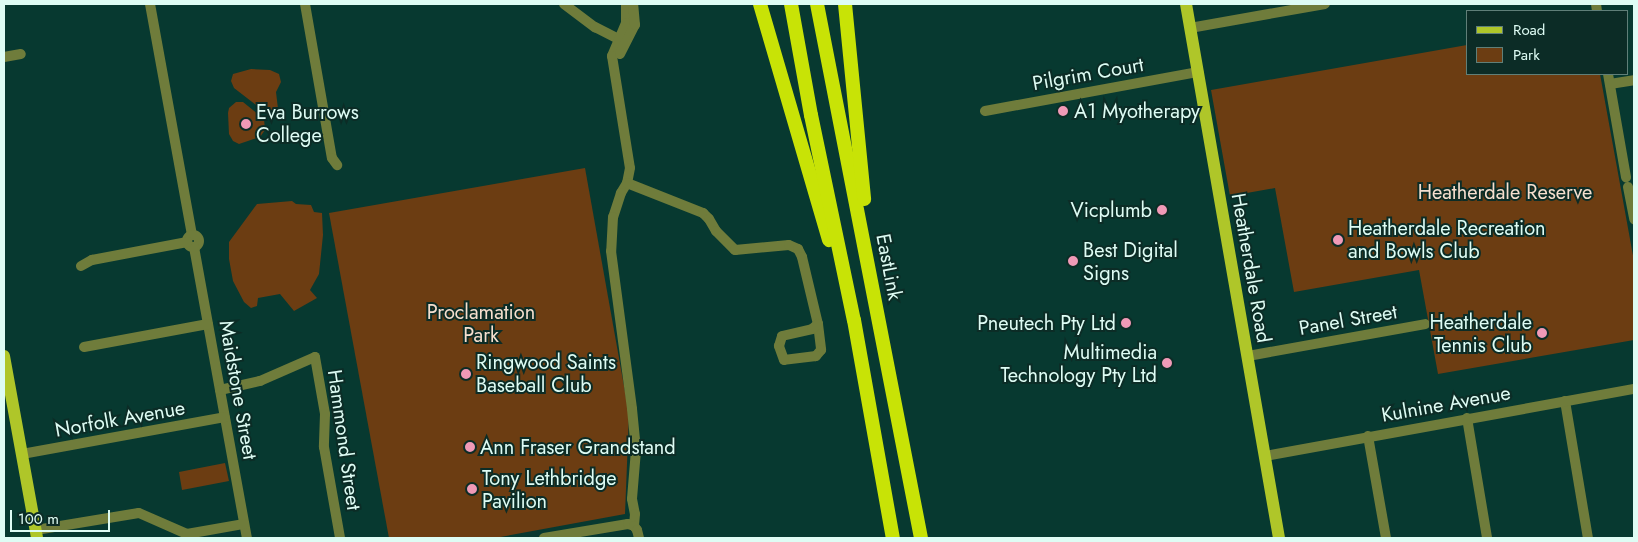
<!DOCTYPE html>
<html>
<head>
<meta charset="utf-8">
<style>
	body { margin:0 }
	#map { position:relative; width:1638px; height:542px; overflow:hidden; background:#073930; font-family:Jost,sans-serif }
	div>[style] { position:absolute }
	.green>* { inset:0; background:#6c3d12 }
	.minor>* { height:10px; margin:-5px; padding:0 5px; transform-origin:5px; border-radius:5px; background:#6f7c3b }
	.minor>.ring { margin:-5px; padding:0; box-sizing:content-box; background:none; border:10px solid #6f7c3b; border-radius:50% }
	.major>* { height:12px; margin:-6px; padding:0 6px; transform-origin:6px; border-radius:6px; background:#afc629 }
	.highway>* { height:14px; margin:-7px; padding:0 7px; transform-origin:7px; border-radius:7px; background:#c8e306 }
	.dots>* { width:14px; height:14px; translate:-50% -50%; box-sizing:border-box; border:2px solid #0c2c26; border-radius:50% }
	span { translate:-50% -50%; white-space:nowrap; text-align:center; line-height:1.15; -webkit-text-stroke:4px #0c2c26; paint-order:stroke }
	.street-label { font-size:20px; color:#defcf4 }
	.poi-label { font-size:20px; color:#defcf4 }
	.left { translate:0 -50%; text-align:left }
	.right { translate:-100% -50%; text-align:right }
	.park-label { font-size:20px; color:#f6dfce }
	.frame { position:absolute; inset:0; border:5px solid #defcf4; pointer-events:none }
	.legend { position:absolute; left:1466px; top:10px; width:162px; height:65px; box-sizing:border-box; background:#0c2c26; border:1px solid #607f78; margin:0; padding:6px 9px; list-style:none; font-size:15px; color:#defcf4 }
	.legend li { display:flex; align-items:center; gap:10px; height:25px }
	.legend b { width:25px; border:1px solid #607f78 }
	.scale { position:absolute; left:10px; top:510px; width:100px; height:22px; box-sizing:border-box; border:2px solid #defcf4; border-top:0; padding-left:6px; font-size:15px; line-height:18px; white-space:nowrap; color:#defcf4; -webkit-text-stroke:4px #0c2c26; paint-order:stroke }
</style>
</head>
<body>
<div id="map">
	<div class="green">
		<i style="clip-path:polygon(1467px 45px,1467px 74px,1600px 74px,1634px 261px,1634px 340px,1438px 374px,1419px 270px,1294px 292px,1275px 188px,1230px 196px,1211px 90px)"></i>
		<i style="clip-path:polygon(251px 69px,270px 70px,279px 74px,281px 82px,276px 92px,279px 117px,261px 109px,234px 88px,231px 81px,233px 74px)"></i>
		<i style="clip-path:polygon(236px 102px,243px 102px,264px 119px,265px 130px,260px 137px,239px 144px,233px 141px,229px 134px,228px 113px,229px 108px)"></i>
		<i style="clip-path:polygon(585px 168px,629px 414px,625px 514px,495px 538px,389px 538px,329px 213px)"></i>
		<i style="clip-path:polygon(292px 201px,296px 204px,311px 205px,314px 212px,322px 213px,323px 235px,319px 274px,310px 290px,317px 298px,294px 311px,280px 294px,258px 298px,257px 306px,251px 308px,244px 302px,233px 281px,229px 259px,229px 242px,257px 204px)"></i>
		<i style="clip-path:polygon(225px 463px,229px 481px,182px 490px,179px 472px)"></i>
	</div>
	<div class="minor">
		<i style="left:150px;top:4px;width:235px;rotate:79.7deg"></i>
		<i style="left:305px;top:4px;width:156px;rotate:80.1deg"></i>
		<i style="left:332px;top:158px;width:9px;rotate:54deg"></i>
		<i style="left:564px;top:4px;width:39px;rotate:37deg"></i>
		<i style="left:595px;top:27px;width:33px;rotate:27deg"></i>
		<i style="left:626px;top:4px;width:19px;rotate:90deg"></i>
		<i style="left:626px;top:23px;width:36px;rotate:113deg"></i>
		<i style="left:612px;top:56px;width:113px;rotate:80.9deg"></i>
		<i style="left:630px;top:168px;width:15px;rotate:101deg"></i>
		<i style="left:627px;top:183px;width:12px;rotate:121deg"></i>
		<i style="left:621px;top:193px;width:25px;rotate:108deg"></i>
		<i style="left:613px;top:217px;width:34px;rotate:93deg"></i>
		<i style="left:611px;top:251px;width:159px;rotate:82.4deg"></i>
		<i style="left:632px;top:409px;width:41px;rotate:84.4deg"></i>
		<i style="left:636px;top:450px;width:49px;rotate:94.7deg"></i>
		<i style="left:632px;top:499px;width:15px;rotate:79deg"></i>
		<i style="left:635px;top:514px;width:12px;rotate:95deg"></i>
		<i style="left:1596px;top:4px;width:7px;rotate:82deg"></i>
		<i style="left:1190px;top:28px;width:137px;rotate:-10.1deg"></i>
		<i style="left:620px;top:54px;width:33px;rotate:-63deg"></i>
		<i style="left:635px;top:25px;width:21px;rotate:-95deg"></i>
		<i style="left:4px;top:57px;width:17px;rotate:-10deg"></i>
		<i style="left:1608px;top:74px;width:105px;rotate:80.1deg"></i>
		<i style="left:1610px;top:84px;width:24px;rotate:-9deg"></i>
		<i style="left:985px;top:111px;width:217px;rotate:-10.4deg"></i>
		<i style="left:627px;top:183px;width:82px;rotate:21.5deg"></i>
		<i style="left:703px;top:213px;width:8px;rotate:45deg"></i>
		<i style="left:709px;top:219px;width:14px;rotate:60deg"></i>
		<i style="left:716px;top:231px;width:27px;rotate:45deg"></i>
		<i style="left:735px;top:250px;width:54px;rotate:-5.3deg"></i>
		<i style="left:789px;top:245px;width:10px;rotate:24deg"></i>
		<i style="left:798px;top:249px;width:9px;rotate:63deg"></i>
		<i style="left:802px;top:257px;width:69px;rotate:76.6deg"></i>
		<i style="left:818px;top:324px;width:26px;rotate:83deg"></i>
		<i style="left:821px;top:350px;width:8px;rotate:130deg"></i>
		<i style="left:816px;top:356px;width:32px;rotate:173deg"></i>
		<i style="left:784px;top:360px;width:15px;rotate:-110deg"></i>
		<i style="left:779px;top:346px;width:10px;rotate:-73deg"></i>
		<i style="left:782px;top:336px;width:31px;rotate:-13deg"></i>
		<i style="left:812px;top:329px;width:8px;rotate:-40deg"></i>
		<i style="left:1628px;top:187px;width:33px;rotate:79deg"></i>
		<i class="ring" style="left:187px;top:235px;width:2px;height:2px"></i>
		<i style="left:194px;top:247px;width:296px;rotate:79.7deg"></i>
		<i style="left:81px;top:266px;width:13px;rotate:-29deg"></i>
		<i style="left:92px;top:260px;width:97px;rotate:-10.7deg"></i>
		<i style="left:84px;top:347px;width:126px;rotate:-10.5deg"></i>
		<i style="left:1248px;top:356px;width:180px;rotate:-10.2deg"></i>
		<i style="left:220px;top:390px;width:41px;rotate:-12.7deg"></i>
		<i style="left:260px;top:381px;width:60px;rotate:-23.6deg"></i>
		<i style="left:315px;top:357px;width:58px;rotate:80deg"></i>
		<i style="left:325px;top:414px;width:33px;rotate:92deg"></i>
		<i style="left:324px;top:447px;width:92px;rotate:80deg"></i>
		<i style="left:1565px;top:401px;width:139px;rotate:80.5deg"></i>
		<i style="left:1467px;top:418px;width:122px;rotate:80.5deg"></i>
		<i style="left:1368px;top:436px;width:104px;rotate:80deg"></i>
		<i style="left:22px;top:454px;width:206px;rotate:-10.3deg"></i>
		<i style="left:1265px;top:456px;width:375px;rotate:-10.3deg"></i>
		<i style="left:36px;top:530px;width:104px;rotate:-9.4deg"></i>
		<i style="left:139px;top:513px;width:52px;rotate:23.6deg"></i>
		<i style="left:187px;top:534px;width:58px;rotate:-10deg"></i>
		<i style="left:544px;top:538px;width:85px;rotate:-9.5deg"></i>
		<i style="left:628px;top:524px;width:6px;rotate:18deg"></i>
		<i style="left:634px;top:526px;width:5px;rotate:53deg"></i>
		<i style="left:637px;top:530px;width:8px;rotate:76deg"></i>
	</div>
	<div class="major">
		<i style="left:1186px;top:4px;width:542px;rotate:80.12deg"></i>
		<i style="left:4px;top:356px;width:185px;rotate:79.7deg"></i>
	</div>
	<div class="highway">
		<i style="left:760px;top:4px;width:246px;rotate:73.7deg"></i>
		<i style="left:791px;top:4px;width:113px;rotate:79.8deg"></i>
		<i style="left:811px;top:115px;width:209px;rotate:78.2deg"></i>
		<i style="left:854px;top:320px;width:221px;rotate:79.9deg"></i>
		<i style="left:817px;top:4px;width:544px;rotate:78.98deg"></i>
		<i style="left:845px;top:4px;width:196px;rotate:84.4deg"></i>
	</div>
	<div class="dots">
		<i style="left:1063px;top:111px;background:#f09ab7"></i>
		<i style="left:246px;top:124px;background:#f09ab7"></i>
		<i style="left:1162px;top:210px;background:#f09ab7"></i>
		<i style="left:1338px;top:240px;background:#f09ab7"></i>
		<i style="left:1073px;top:261px;background:#f09ab7"></i>
		<i style="left:1126px;top:323px;background:#f09ab7"></i>
		<i style="left:1542px;top:333px;background:#f09ab7"></i>
		<i style="left:1167px;top:363px;background:#f09ab7"></i>
		<i style="left:466px;top:374px;background:#f09ab7"></i>
		<i style="left:470px;top:447px;background:#f09ab7"></i>
		<i style="left:472px;top:489px;background:#f09ab7"></i>
	</div>
	<div class="street-label">
		<span style="left:1088px;top:74px;rotate:-10deg">Pilgrim Court</span>
		<span style="left:889px;top:267px;rotate:79deg">EastLink</span>
		<span style="left:1251px;top:268px;rotate:80deg">Heatherdale Road</span>
		<span style="left:1348px;top:320px;rotate:-10deg">Panel Street</span>
		<span style="left:238px;top:390px;rotate:80deg">Maidstone Street</span>
		<span style="left:1446px;top:404px;rotate:-10deg">Kulnine Avenue</span>
		<span style="left:120px;top:419px;rotate:-10deg">Norfolk Avenue</span>
		<span style="left:344px;top:440px;rotate:82deg">Hammond Street</span>
	</div>
	<div class="poi-label">
		<span class="left" style="left:1074px;top:111px">A1 Myotherapy</span>
		<span class="left" style="left:256px;top:124px">Eva Burrows<br>College</span>
		<span class="right" style="left:1152px;top:210px">Vicplumb</span>
		<span class="left" style="left:1348px;top:240px">Heatherdale Recreation<br>and Bowls Club</span>
		<span class="left" style="left:1083px;top:262px">Best Digital<br>Signs</span>
		<span class="right" style="left:1532px;top:334px">Heatherdale<br>Tennis Club</span>
		<span class="right" style="left:1116px;top:323px">Pneutech Pty Ltd</span>
		<span class="right" style="left:1157px;top:364px">Multimedia<br>Technology Pty Ltd</span>
		<span class="left" style="left:476px;top:374px">Ringwood Saints<br>Baseball Club</span>
		<span class="left" style="left:480px;top:447px">Ann Fraser Grandstand</span>
		<span class="left" style="left:482px;top:490px">Tony Lethbridge<br>Pavilion</span>
	</div>
	<div class="park-label">
		<span style="left:1505px;top:192px">Heatherdale Reserve</span>
		<span style="left:481px;top:324px">Proclamation<br>Park</span>
	</div>
	<div class="frame"></div>
	<ul class="legend">
	<li><b style="height:6px;background:#afc629"></b>Road</li>
	<li><b style="height:14px;background:#6c3d12"></b>Park</li>
	</ul>
	<div class="scale">100 m</div>
</div>
</body>
</html>
